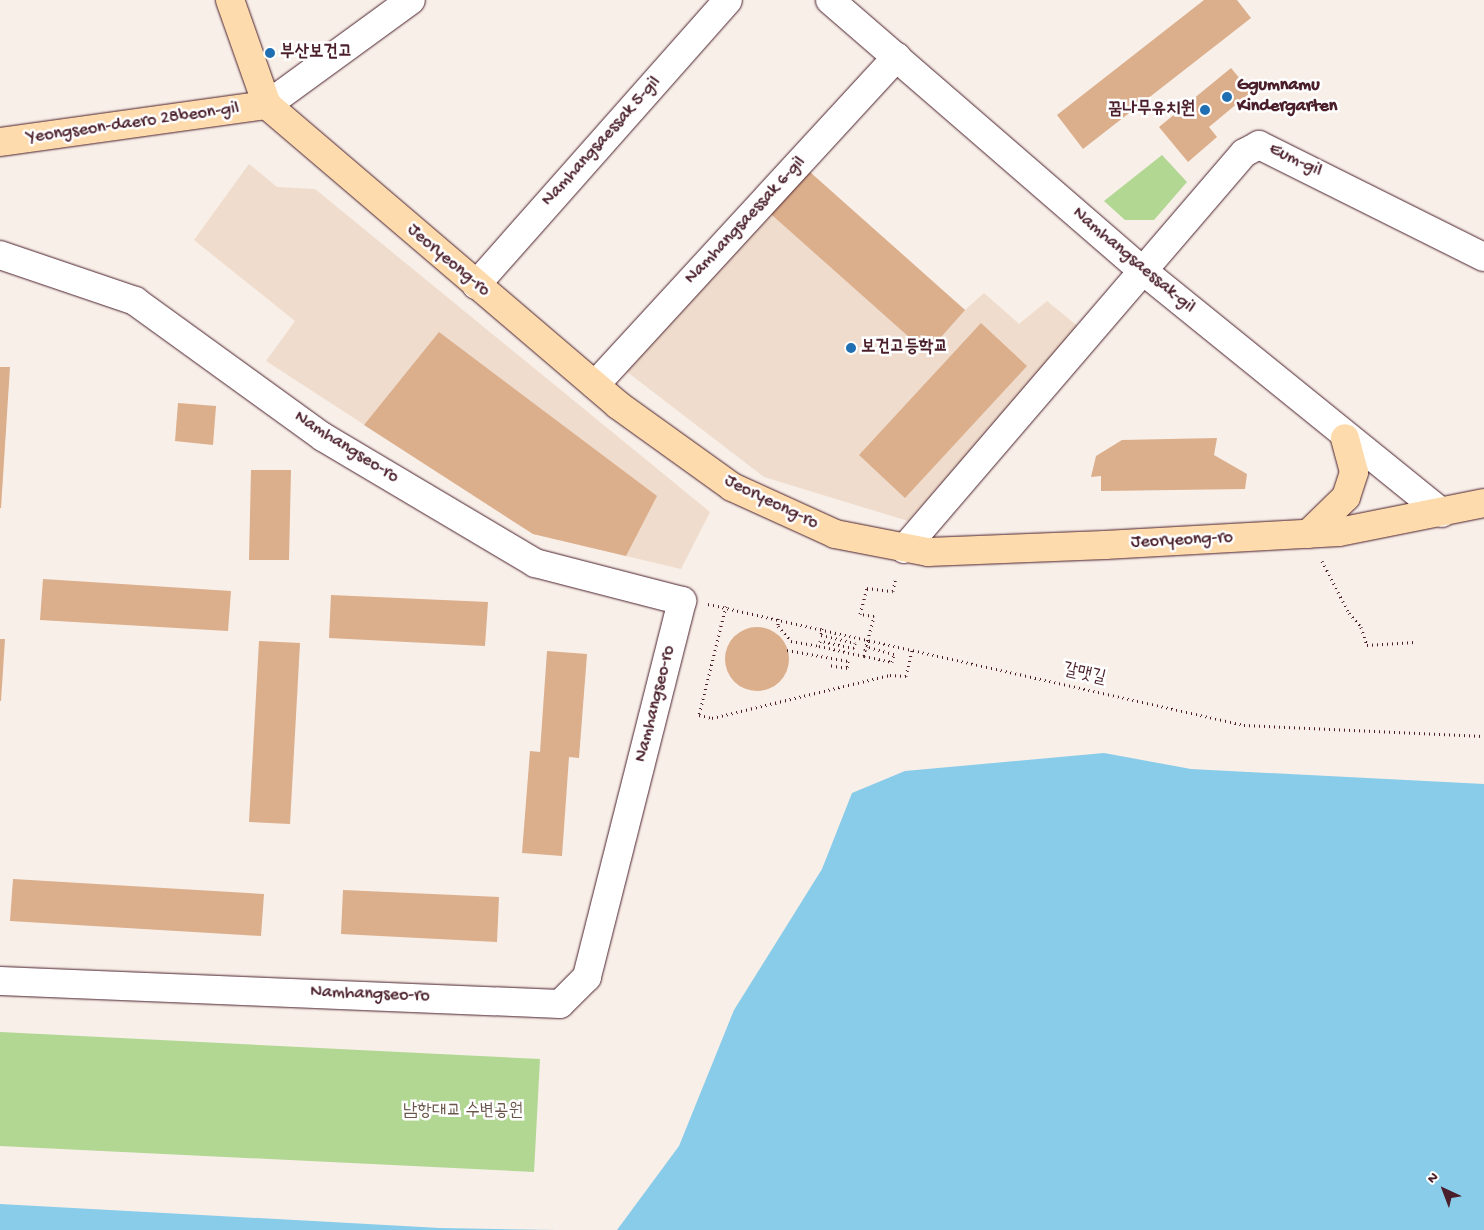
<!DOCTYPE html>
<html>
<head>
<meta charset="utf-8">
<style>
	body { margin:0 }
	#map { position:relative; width:1484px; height:1230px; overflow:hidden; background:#f8efe8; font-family:"Gochi Hand","Poor Story",sans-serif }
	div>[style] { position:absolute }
	.built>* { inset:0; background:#efdccc }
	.green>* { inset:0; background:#b1d793 }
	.water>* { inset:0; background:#88ccea }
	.building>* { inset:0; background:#dbae8c }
	.round { border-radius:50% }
	.path>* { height:3px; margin-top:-1.5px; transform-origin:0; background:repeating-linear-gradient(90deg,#4a1f2b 0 1px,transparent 0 5px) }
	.roads { filter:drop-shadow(0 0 1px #4a1f2b) drop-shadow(0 0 1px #4a1f2b) }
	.minor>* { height:28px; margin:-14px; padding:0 14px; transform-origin:14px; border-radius:14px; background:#fff }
	.major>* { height:28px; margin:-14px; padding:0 14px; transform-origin:14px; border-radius:14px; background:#fedbac }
	.path-bridge>* { height:3px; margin-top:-1.5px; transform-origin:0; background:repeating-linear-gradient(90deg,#4a1f2b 0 1px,transparent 0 5px) }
	.dots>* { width:14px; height:14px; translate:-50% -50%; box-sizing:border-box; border:2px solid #fff; border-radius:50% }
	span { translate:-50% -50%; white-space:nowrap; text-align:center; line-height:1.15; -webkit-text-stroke:5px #fff; paint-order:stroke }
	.poi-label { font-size:18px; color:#4a1f2b; font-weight:700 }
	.left { translate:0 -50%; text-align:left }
	.right { translate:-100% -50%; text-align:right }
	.street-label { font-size:18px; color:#4a1f2b }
	.park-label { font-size:18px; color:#69564a }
	.north { position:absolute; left:1419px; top:1165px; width:50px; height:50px; -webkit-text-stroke:4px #fff; paint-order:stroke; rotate:317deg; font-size:14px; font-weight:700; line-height:20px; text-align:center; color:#4a1f2b }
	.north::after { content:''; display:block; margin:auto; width:18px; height:22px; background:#4a1f2b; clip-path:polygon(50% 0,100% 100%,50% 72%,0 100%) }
</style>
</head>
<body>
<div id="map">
	<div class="built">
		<i style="clip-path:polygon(249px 164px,277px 187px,315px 189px,710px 512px,681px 569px,533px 534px,266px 361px,295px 321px,194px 240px)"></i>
		<i style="clip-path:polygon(802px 165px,965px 310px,984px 293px,1019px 324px,1047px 301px,1080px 328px,908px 521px,764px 477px,622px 368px)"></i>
	</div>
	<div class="green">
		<i style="clip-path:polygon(1162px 155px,1187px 182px,1154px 220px,1125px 220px,1104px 201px)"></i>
		<i style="clip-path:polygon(0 1032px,540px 1059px,534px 1172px,0 1146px)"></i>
	</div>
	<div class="water">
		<i style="clip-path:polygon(1104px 753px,1191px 769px,1484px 784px,1484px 1230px,617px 1230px,679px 1146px,734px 1010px,822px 869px,852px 793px,905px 771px)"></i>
		<i style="clip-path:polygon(0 1204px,440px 1228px,557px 1230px,0 1230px)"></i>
	</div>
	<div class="building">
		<i style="clip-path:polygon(1204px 0,1237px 0,1251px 18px,1083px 149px,1057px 115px)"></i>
		<i style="clip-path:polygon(1231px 68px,1251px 92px,1209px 127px,1217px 137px,1188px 162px,1159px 127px)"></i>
		<i style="clip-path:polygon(802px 165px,965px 310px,927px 353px,764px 208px)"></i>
		<i style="clip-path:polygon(981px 323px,1027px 366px,905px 498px,859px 455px)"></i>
		<i style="clip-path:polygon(439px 332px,657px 496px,626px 556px,533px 534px,364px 425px)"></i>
		<i style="clip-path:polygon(0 367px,10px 367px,1px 508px,0 508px)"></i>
		<i style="clip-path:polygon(178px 403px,216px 406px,213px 445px,175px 441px)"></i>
		<i style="clip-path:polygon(1217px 438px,1214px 455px,1247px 474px,1245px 489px,1101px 491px,1101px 476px,1091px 477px,1096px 456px,1122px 440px)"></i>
		<i style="clip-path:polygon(251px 470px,291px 470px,289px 560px,249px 560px)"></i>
		<i style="clip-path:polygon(43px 579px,231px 591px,228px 631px,40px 620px)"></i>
		<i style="clip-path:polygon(331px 595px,488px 602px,485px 646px,329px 638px)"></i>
		<i class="round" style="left:725px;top:627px;width:64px;height:64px"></i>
		<i style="clip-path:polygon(0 639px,5px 639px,1px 701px,0 701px)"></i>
		<i style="clip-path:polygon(259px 641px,300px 643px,290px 824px,249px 822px)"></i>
		<i style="clip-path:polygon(547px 651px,587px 654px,579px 758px,569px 757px,562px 856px,522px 853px,530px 751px,540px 752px)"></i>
		<i style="clip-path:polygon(13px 879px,264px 894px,261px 936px,10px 921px)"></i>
		<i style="clip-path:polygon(343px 890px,499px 897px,497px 942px,341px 934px)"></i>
	</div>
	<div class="path">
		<i style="left:1322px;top:561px;width:59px;rotate:62.6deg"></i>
		<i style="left:1349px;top:613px;width:18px;rotate:49deg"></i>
		<i style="left:1361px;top:627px;width:19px;rotate:72deg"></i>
		<i style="left:1367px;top:645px;width:48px;rotate:-3.6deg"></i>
		<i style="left:708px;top:604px;width:549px;rotate:12.72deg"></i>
		<i style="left:1244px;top:725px;width:240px;rotate:2.6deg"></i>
		<i style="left:726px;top:606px;width:112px;rotate:103.9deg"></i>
		<i style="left:699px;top:715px;width:13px;rotate:13deg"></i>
		<i style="left:712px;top:718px;width:183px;rotate:-13.6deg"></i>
		<i style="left:890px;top:675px;width:16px;rotate:4deg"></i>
		<i style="left:906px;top:676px;width:28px;rotate:-77deg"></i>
		<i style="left:778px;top:618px;width:8px;rotate:90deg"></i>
		<i style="left:778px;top:626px;width:20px;rotate:49deg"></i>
		<i style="left:791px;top:641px;width:28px;rotate:10deg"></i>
		<i style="left:822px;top:628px;width:7px;rotate:98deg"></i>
		<i style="left:821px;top:635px;width:35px;rotate:13deg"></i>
		<i style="left:855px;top:643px;width:5px;rotate:101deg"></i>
		<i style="left:854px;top:648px;width:35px;rotate:-168deg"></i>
		<i style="left:820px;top:641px;width:5px;rotate:101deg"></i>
		<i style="left:819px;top:646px;width:46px;rotate:12.5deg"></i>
		<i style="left:787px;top:650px;width:62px;rotate:10.2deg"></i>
		<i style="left:848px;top:661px;width:7px;rotate:98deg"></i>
		<i style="left:847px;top:668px;width:19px;rotate:-171deg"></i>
		<i style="left:865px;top:650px;width:6px;rotate:99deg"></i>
		<i style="left:864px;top:656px;width:29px;rotate:12deg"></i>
		<i style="left:892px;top:662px;width:8px;rotate:-76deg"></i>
		<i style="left:894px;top:654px;width:28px;rotate:-165deg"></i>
		<i style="left:867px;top:647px;width:8px;rotate:-76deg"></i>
	</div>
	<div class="roads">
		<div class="minor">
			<i style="left:830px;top:0;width:413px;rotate:40.9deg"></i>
			<i style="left:1142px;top:270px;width:386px;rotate:39deg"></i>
			<i style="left:267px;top:105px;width:178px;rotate:-36.1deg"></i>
			<i style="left:0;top:255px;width:143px;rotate:18.8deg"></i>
			<i style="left:135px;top:301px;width:232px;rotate:35.9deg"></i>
			<i style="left:323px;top:437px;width:247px;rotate:30.7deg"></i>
			<i style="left:535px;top:563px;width:152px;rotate:14.5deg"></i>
			<i style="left:682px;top:601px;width:388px;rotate:104.2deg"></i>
			<i style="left:587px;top:977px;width:38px;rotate:135deg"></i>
			<i style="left:560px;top:1004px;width:560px;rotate:-177.65deg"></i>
			<i style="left:476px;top:285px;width:380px;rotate:-48.5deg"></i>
			<i style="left:595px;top:385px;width:446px;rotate:-47.4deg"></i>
			<i style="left:904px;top:549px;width:522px;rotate:-49.35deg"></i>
			<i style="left:1244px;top:153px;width:17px;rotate:-28deg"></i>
			<i style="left:1259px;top:145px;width:251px;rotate:26.5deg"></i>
		</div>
		<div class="major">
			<i style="left:230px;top:0;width:111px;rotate:70.6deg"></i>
			<i style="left:267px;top:105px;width:462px;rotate:40.5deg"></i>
			<i style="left:618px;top:405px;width:140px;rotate:35.7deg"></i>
			<i style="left:732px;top:487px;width:113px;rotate:24.5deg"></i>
			<i style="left:835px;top:534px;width:95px;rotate:11deg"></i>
			<i style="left:928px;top:552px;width:177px;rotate:-2.3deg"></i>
			<i style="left:1105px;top:545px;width:234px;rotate:-3.2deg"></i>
			<i style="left:1339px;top:532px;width:148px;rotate:-11.3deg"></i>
			<i style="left:0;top:142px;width:270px;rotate:-7.9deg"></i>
			<i style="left:1308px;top:534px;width:53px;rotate:-44.2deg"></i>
			<i style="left:1346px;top:497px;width:26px;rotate:-72deg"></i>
			<i style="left:1354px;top:472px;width:35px;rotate:-105deg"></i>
		</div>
	</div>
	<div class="path-bridge">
		<i style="left:865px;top:650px;width:35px;rotate:-75deg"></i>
		<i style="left:874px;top:616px;width:14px;rotate:-172deg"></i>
		<i style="left:860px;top:614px;width:27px;rotate:-75deg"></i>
		<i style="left:867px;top:588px;width:26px;rotate:7deg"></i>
		<i style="left:893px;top:591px;width:14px;rotate:-78deg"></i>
	</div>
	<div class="dots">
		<i style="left:270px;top:53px;background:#1f6fb2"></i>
		<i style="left:1227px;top:97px;background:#1f6fb2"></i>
		<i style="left:1205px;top:110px;background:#1f6fb2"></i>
		<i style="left:851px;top:348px;background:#1f6fb2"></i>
	</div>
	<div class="poi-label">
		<span class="left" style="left:280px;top:53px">부산보건고</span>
		<span class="left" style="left:1237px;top:97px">Ggumnamu<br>Kindergarten</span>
		<span class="right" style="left:1195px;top:110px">꿈나무유치원</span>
		<span class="left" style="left:861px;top:348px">보건고등학교</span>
	</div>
	<div class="street-label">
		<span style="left:133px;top:124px;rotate:-8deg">Yeongseon-daero 28beon-gil</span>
		<span style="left:602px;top:142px;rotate:-48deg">Namhangsaessak 5-gil</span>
		<span style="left:1295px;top:161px;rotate:25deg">Eum-gil</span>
		<span style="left:746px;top:221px;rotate:-47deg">Namhangsaessak 6-gil</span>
		<span style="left:448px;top:261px;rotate:40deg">Jeoryeong-ro</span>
		<span style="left:1133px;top:261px;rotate:40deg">Namhangsaessak-gil</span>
		<span style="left:346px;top:448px;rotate:32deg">Namhangseo-ro</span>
		<span style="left:771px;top:503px;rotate:26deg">Jeoryeong-ro</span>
		<span style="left:1182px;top:541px;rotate:-3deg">Jeoryeong-ro</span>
		<span style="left:1084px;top:675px;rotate:13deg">갈맷길</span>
		<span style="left:656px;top:704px;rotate:-76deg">Namhangseo-ro</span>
		<span style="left:370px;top:995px;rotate:2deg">Namhangseo-ro</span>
	</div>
	<div class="park-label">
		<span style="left:463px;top:1112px">남항대교 수변공원</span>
	</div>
	<div class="north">N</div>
</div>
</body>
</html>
